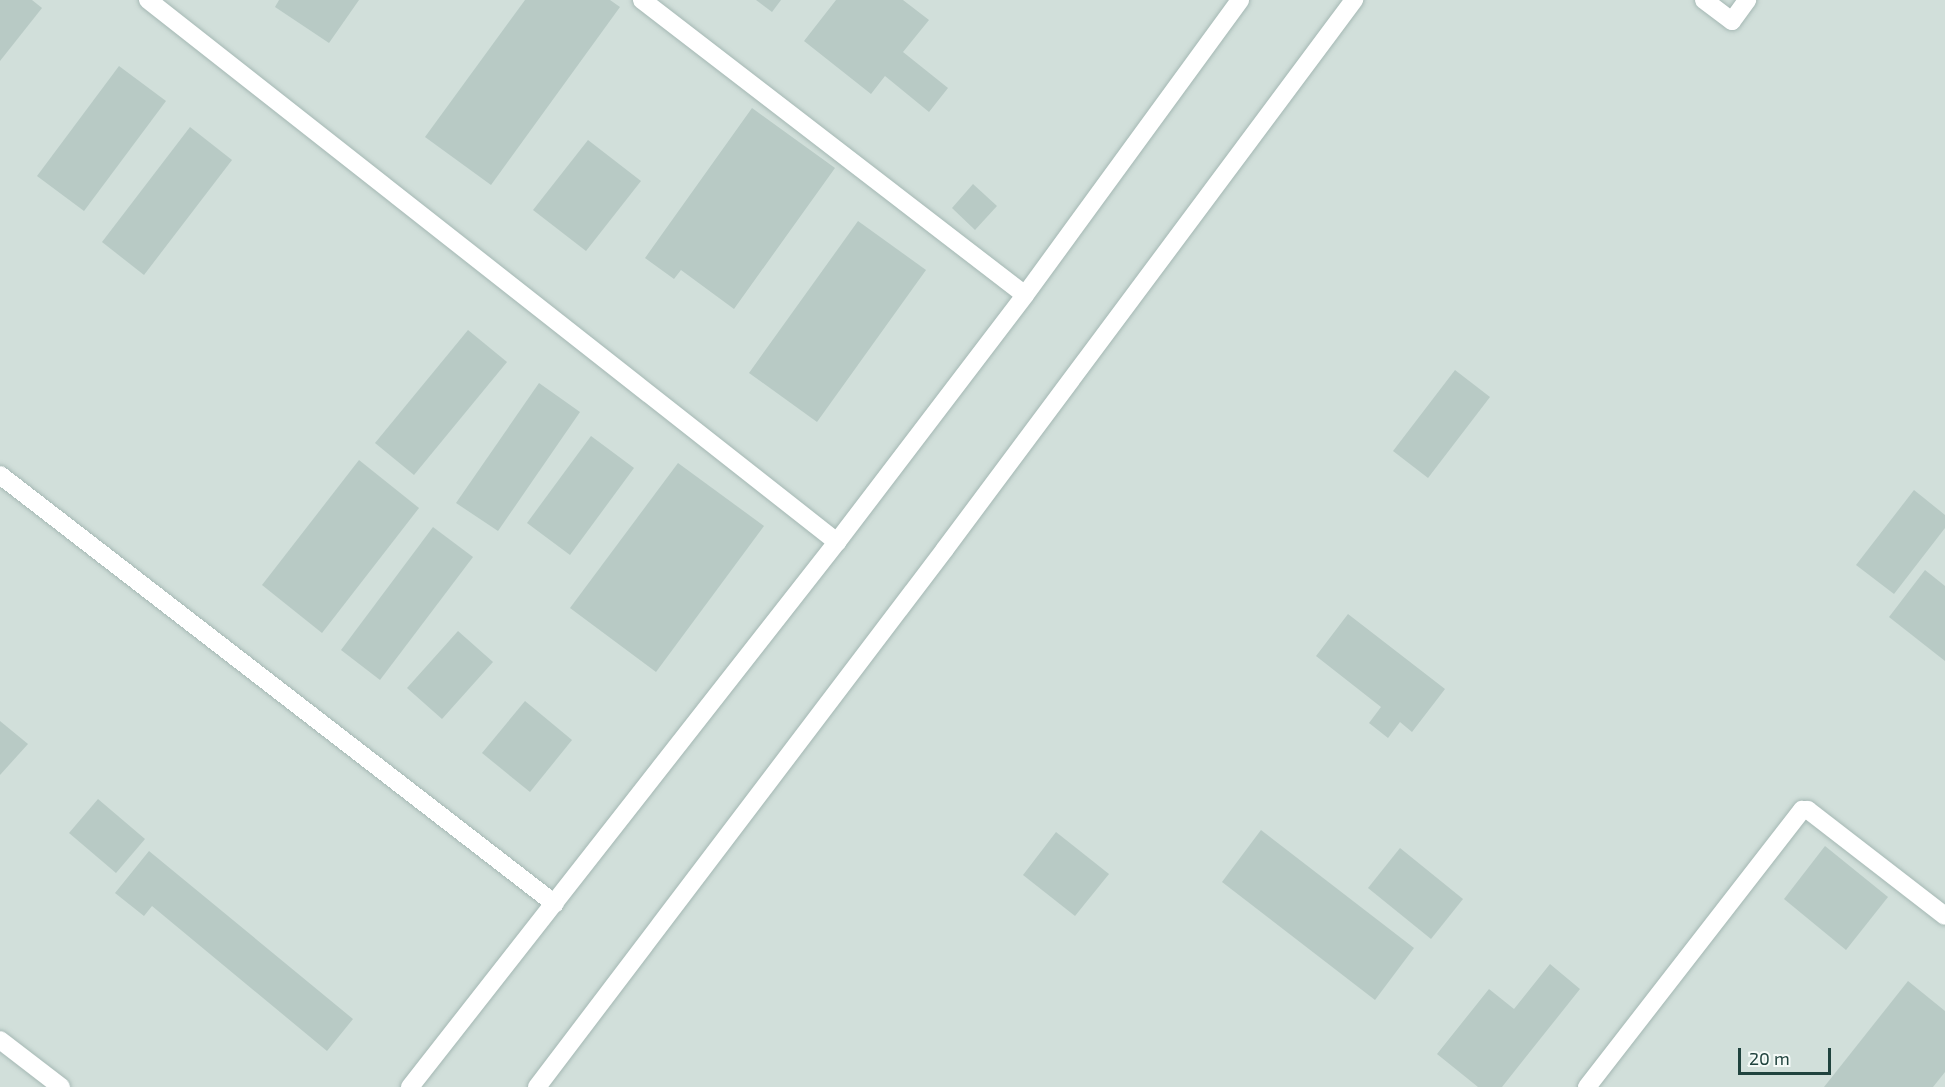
<!DOCTYPE html>
<html>
<head>
<meta charset="utf-8">
<style>
	body { margin:0 }
	#map { position:relative; width:1945px; height:1087px; overflow:hidden; background:#e4efeb; font-family:"Exo 2",sans-serif }
	div>[style] { position:absolute }
	.built>* { inset:0; background:#d1dfda }
	.building>* { inset:0; background:#b8cac5 }
	.roads { filter:drop-shadow(0 0 2px #a5b8b4) drop-shadow(0 0 2px #a5b8b4) }
	.lane>* { height:18px; margin:-9px; padding:0 9px; transform-origin:9px; border-radius:9px; background:#fff }
	.secondary>* { height:18px; margin:-9px; padding:0 9px; transform-origin:9px; border-radius:9px; background:#fff }
	span { translate:-50% -50%; white-space:nowrap; text-align:center; line-height:1.15; -webkit-text-stroke:4.5px #f5fbf8; paint-order:stroke }
	.scale { position:absolute; left:1738px; top:1048px; width:93px; height:27px; box-sizing:border-box; border:3px solid #20433e; border-top:0; padding-left:8px; font-size:18px; line-height:21px; white-space:nowrap; color:#20433e; -webkit-text-stroke:4px #f5fbf8; paint-order:stroke }
</style>
</head>
<body>
<div id="map">
	<div class="built">
		<i style="clip-path:polygon(0 0,1945px 0,1945px 1087px,0 1087px)"></i>
	</div>
	<div class="building">
		<i style="clip-path:polygon(0 0,32px 0,42px 8px,0 61px)"></i>
		<i style="clip-path:polygon(279px 0,359px 0,329px 43px,275px 7px)"></i>
		<i style="clip-path:polygon(525px 0,610px 0,620px 7px,491px 185px,425px 137px)"></i>
		<i style="clip-path:polygon(756px 0,781px 0,772px 12px)"></i>
		<i style="clip-path:polygon(836px 0,903px 0,929px 20px,903px 52px,948px 88px,929px 112px,885px 76px,871px 94px,804px 41px)"></i>
		<i style="clip-path:polygon(119px 66px,166px 101px,84px 211px,37px 176px)"></i>
		<i style="clip-path:polygon(752px 108px,835px 168px,734px 309px,681px 270px,674px 279px,645px 258px)"></i>
		<i style="clip-path:polygon(190px 127px,232px 160px,144px 275px,102px 242px)"></i>
		<i style="clip-path:polygon(588px 140px,641px 181px,586px 251px,533px 210px)"></i>
		<i style="clip-path:polygon(973px 184px,997px 206px,975px 230px,952px 208px)"></i>
		<i style="clip-path:polygon(858px 221px,926px 270px,817px 422px,749px 373px)"></i>
		<i style="clip-path:polygon(468px 330px,507px 362px,414px 475px,375px 443px)"></i>
		<i style="clip-path:polygon(1455px 370px,1490px 397px,1428px 478px,1393px 451px)"></i>
		<i style="clip-path:polygon(539px 383px,580px 412px,498px 531px,456px 503px)"></i>
		<i style="clip-path:polygon(591px 436px,634px 468px,570px 555px,527px 523px)"></i>
		<i style="clip-path:polygon(359px 460px,419px 508px,322px 633px,262px 585px)"></i>
		<i style="clip-path:polygon(678px 463px,764px 526px,656px 672px,570px 608px)"></i>
		<i style="clip-path:polygon(1914px 490px,1945px 515px,1945px 528px,1894px 594px,1856px 565px)"></i>
		<i style="clip-path:polygon(433px 527px,473px 557px,380px 680px,341px 650px)"></i>
		<i style="clip-path:polygon(1925px 570px,1945px 586px,1945px 661px,1889px 617px)"></i>
		<i style="clip-path:polygon(1348px 614px,1445px 689px,1412px 732px,1400px 722px,1388px 738px,1369px 723px,1381px 707px,1316px 656px)"></i>
		<i style="clip-path:polygon(458px 631px,493px 662px,442px 719px,407px 688px)"></i>
		<i style="clip-path:polygon(525px 701px,572px 740px,530px 792px,482px 753px)"></i>
		<i style="clip-path:polygon(0 721px,28px 744px,0 775px)"></i>
		<i style="clip-path:polygon(98px 799px,145px 839px,116px 873px,69px 833px)"></i>
		<i style="clip-path:polygon(1261px 830px,1414px 948px,1375px 1000px,1222px 882px)"></i>
		<i style="clip-path:polygon(1056px 832px,1109px 874px,1075px 916px,1023px 875px)"></i>
		<i style="clip-path:polygon(1825px 846px,1888px 897px,1846px 950px,1784px 899px)"></i>
		<i style="clip-path:polygon(1400px 848px,1463px 899px,1431px 939px,1368px 888px)"></i>
		<i style="clip-path:polygon(149px 851px,353px 1019px,327px 1051px,152px 906px,144px 916px,115px 893px)"></i>
		<i style="clip-path:polygon(1550px 964px,1580px 989px,1502px 1087px,1478px 1087px,1437px 1054px,1489px 989px,1514px 1009px)"></i>
		<i style="clip-path:polygon(1908px 981px,1945px 1011px,1945px 1072px,1933px 1087px,1824px 1087px)"></i>
	</div>
	<div class="roads">
		<div class="lane">
			<i style="left:148px;top:0;width:877px;rotate:38.19deg"></i>
			<i style="left:642px;top:0;width:483px;rotate:37.6deg"></i>
			<i style="left:1704px;top:0;width:35px;rotate:37deg"></i>
			<i style="left:1732px;top:21px;width:26px;rotate:-54deg"></i>
			<i style="left:0;top:475px;width:701px;rotate:37.7deg"></i>
			<i style="left:537px;top:1087px;width:675px;rotate:-52.82deg"></i>
			<i style="left:945px;top:549px;width:685px;rotate:-53.31deg"></i>
			<i style="left:1587px;top:1087px;width:351px;rotate:-52.2deg"></i>
			<i style="left:1802px;top:810px;width:6px"></i>
			<i style="left:1808px;top:810px;width:173px;rotate:37.7deg"></i>
		</div>
		<div class="secondary">
			<i style="left:0;top:1040px;width:77px;rotate:37.6deg"></i>
			<i style="left:410px;top:1087px;width:692px;rotate:-51.92deg"></i>
			<i style="left:837px;top:542px;width:310px;rotate:-52.7deg"></i>
			<i style="left:1025px;top:295px;width:365px;rotate:-53.9deg"></i>
		</div>
	</div>
	<div class="scale">20 m</div>
</div>
</body>
</html>
